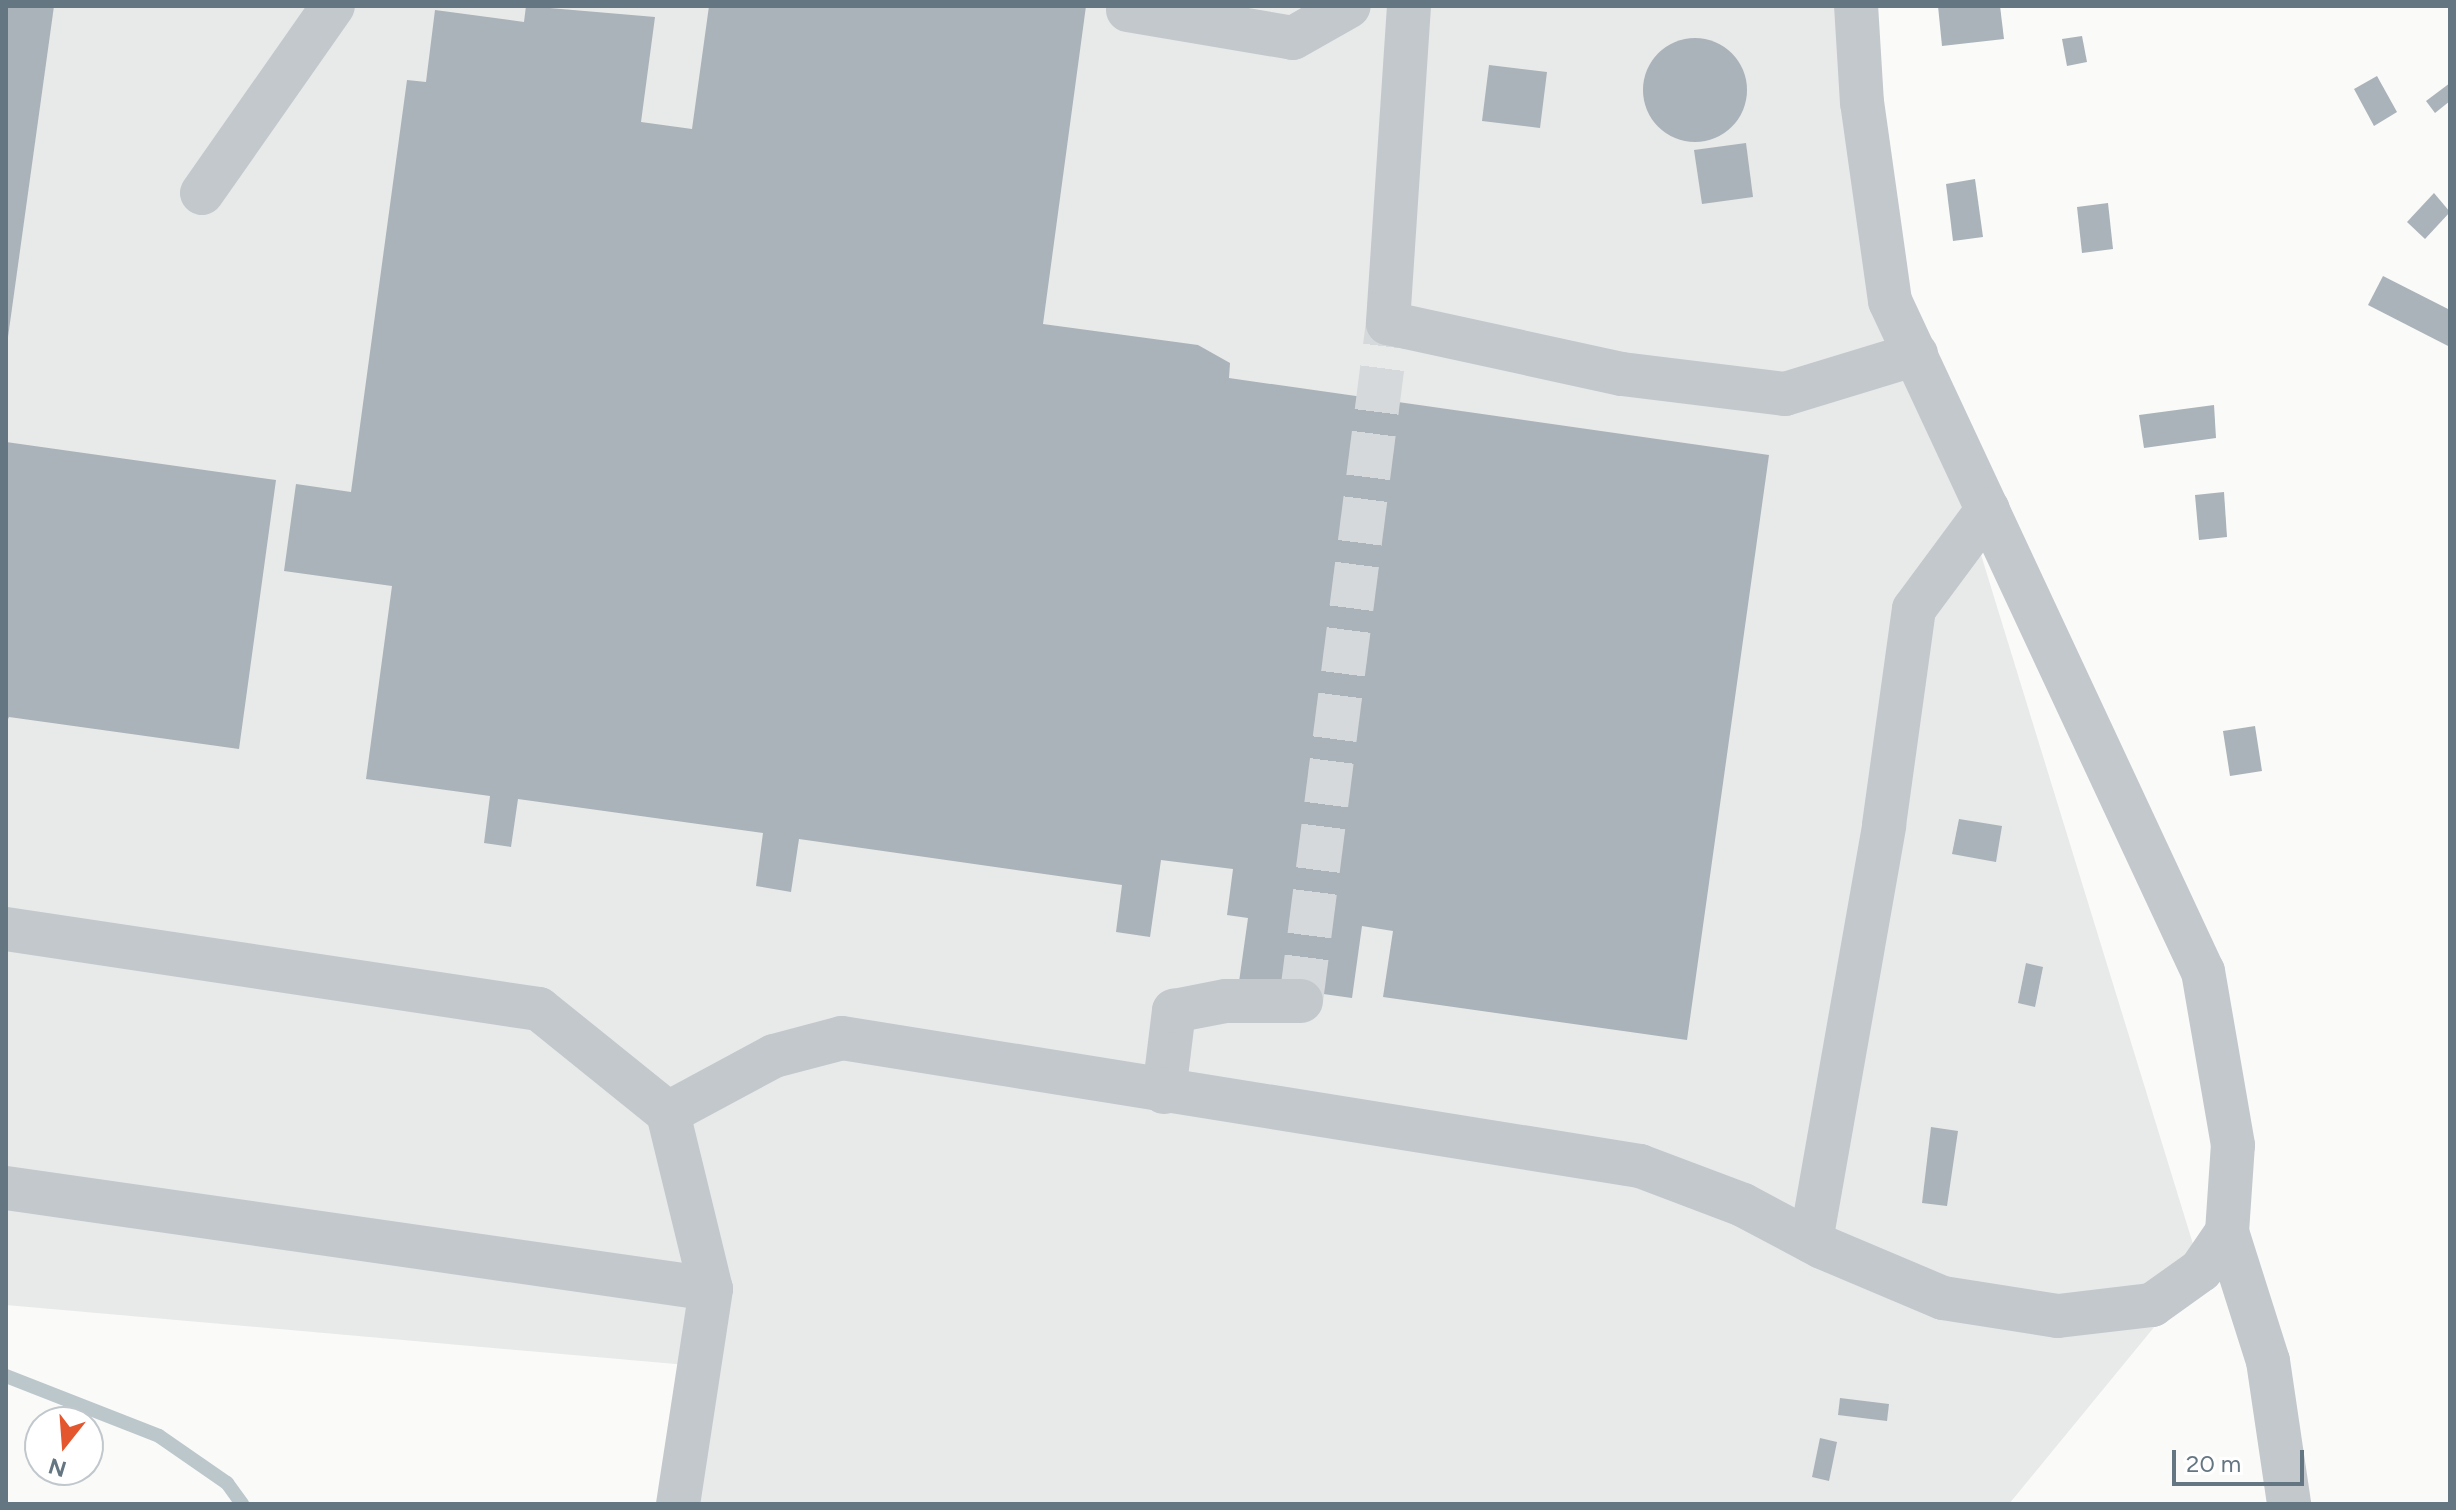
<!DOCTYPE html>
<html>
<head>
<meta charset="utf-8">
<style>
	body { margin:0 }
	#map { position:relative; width:2456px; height:1510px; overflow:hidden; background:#fafaf8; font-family:Figtree,sans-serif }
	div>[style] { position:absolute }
	.built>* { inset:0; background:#e8e9e9 }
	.stream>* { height:14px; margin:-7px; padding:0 7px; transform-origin:7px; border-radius:7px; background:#bbc7cb }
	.building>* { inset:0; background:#aab3b9 }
	.round { border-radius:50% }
	.minor-tunnel>* { height:44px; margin-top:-22px; transform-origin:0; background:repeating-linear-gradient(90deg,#d5d9db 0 44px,transparent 0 66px) }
	.minor>* { height:44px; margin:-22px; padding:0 22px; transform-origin:22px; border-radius:22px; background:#c3c8cc }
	span { translate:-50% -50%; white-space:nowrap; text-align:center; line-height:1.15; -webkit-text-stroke:8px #fff; paint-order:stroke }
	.frame { position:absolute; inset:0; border:8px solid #657683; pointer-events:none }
	.north { position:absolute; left:24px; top:1406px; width:80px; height:80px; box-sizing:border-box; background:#fff; border:2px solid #c1c8cd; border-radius:50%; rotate:197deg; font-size:22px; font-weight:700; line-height:32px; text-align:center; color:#657683 }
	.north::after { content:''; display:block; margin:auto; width:28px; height:36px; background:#e4572e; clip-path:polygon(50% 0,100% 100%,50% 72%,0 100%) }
	.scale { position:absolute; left:2172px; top:1450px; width:132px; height:36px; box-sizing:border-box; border:4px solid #657683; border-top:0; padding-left:10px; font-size:24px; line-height:28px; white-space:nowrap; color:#657683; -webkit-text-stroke:6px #fff; paint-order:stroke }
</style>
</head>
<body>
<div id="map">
	<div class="built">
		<i style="clip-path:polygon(6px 6px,1850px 6px,1875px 210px,2201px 1270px,2009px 1504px,678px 1504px,698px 1366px,6px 1305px)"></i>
	</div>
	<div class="stream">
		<i style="left:6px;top:1376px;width:164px;rotate:21.4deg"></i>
		<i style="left:159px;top:1436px;width:83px;rotate:34.7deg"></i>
		<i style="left:227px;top:1483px;width:26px;rotate:54deg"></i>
	</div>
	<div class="building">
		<i style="clip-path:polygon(6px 6px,54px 6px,8px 337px,6px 337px)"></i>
		<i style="clip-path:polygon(526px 6px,655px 17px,641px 122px,692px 129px,709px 6px,1086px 6px,1043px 324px,1198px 345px,1230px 363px,1229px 378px,1769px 455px,1687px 1040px,1383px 997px,1393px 931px,1362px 926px,1352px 998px,1239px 982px,1248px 918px,1227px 915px,1233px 869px,1161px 860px,1150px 937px,1116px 932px,1122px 885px,799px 839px,791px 892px,756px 886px,763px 833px,518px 799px,511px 847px,484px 843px,490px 796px,366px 779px,392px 586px,284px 571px,296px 484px,351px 492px,407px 80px,426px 82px,435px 10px,524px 22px)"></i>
		<i style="clip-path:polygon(1938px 6px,2000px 6px,2004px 39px,1942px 46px)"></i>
		<i style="clip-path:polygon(2082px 36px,2087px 62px,2067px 66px,2062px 39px)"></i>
		<i class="round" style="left:1643px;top:38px;width:104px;height:104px"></i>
		<i style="clip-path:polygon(1489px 65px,1547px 72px,1540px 128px,1482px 121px)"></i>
		<i style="clip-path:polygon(2377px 76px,2397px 112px,2374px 126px,2354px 89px)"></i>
		<i style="clip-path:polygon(2450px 83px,2450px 101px,2435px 113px,2426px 101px)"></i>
		<i style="clip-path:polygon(1746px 143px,1753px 197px,1702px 204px,1694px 150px)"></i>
		<i style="clip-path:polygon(1975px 179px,1983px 237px,1953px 241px,1946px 184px)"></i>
		<i style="clip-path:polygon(2434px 193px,2450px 212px,2425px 239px,2407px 222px)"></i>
		<i style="clip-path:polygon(2108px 203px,2113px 249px,2082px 253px,2077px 207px)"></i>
		<i style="clip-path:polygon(2383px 276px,2450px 310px,2450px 347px,2368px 305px)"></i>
		<i style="clip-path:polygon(2214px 405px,2216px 438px,2144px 448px,2139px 415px)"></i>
		<i style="clip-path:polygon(6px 442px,276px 480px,239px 749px,9px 717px,6px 723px)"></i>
		<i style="clip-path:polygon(2224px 492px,2227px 537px,2199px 540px,2195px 495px)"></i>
		<i style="clip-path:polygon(2255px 726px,2262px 771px,2230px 776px,2223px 731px)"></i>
		<i style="clip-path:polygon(1959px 819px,2002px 826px,1996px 862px,1952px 854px)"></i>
		<i style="clip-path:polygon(2026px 963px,2043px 967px,2035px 1007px,2018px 1003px)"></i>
		<i style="clip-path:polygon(1931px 1127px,1958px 1131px,1947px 1206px,1922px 1203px)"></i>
		<i style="clip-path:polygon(1840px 1398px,1889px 1404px,1887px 1421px,1838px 1415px)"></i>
		<i style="clip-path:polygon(1820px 1438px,1837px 1442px,1829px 1481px,1812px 1477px)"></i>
	</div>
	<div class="minor-tunnel">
		<i style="left:1301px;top:1001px;width:684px;rotate:-82.69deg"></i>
	</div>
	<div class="minor">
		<i style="left:1409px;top:6px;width:318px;rotate:93.8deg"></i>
		<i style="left:1388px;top:323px;width:239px;rotate:12.3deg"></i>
		<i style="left:1622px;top:374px;width:164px;rotate:7deg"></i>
		<i style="left:1785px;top:394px;width:137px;rotate:-17deg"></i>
		<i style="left:1128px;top:10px;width:167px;rotate:9.6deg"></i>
		<i style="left:1293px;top:38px;width:64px;rotate:-29.7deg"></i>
		<i style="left:202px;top:193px;width:228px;rotate:-55deg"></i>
		<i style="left:6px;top:929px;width:539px;rotate:8.54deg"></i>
		<i style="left:539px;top:1009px;width:166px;rotate:38.9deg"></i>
		<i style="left:668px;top:1113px;width:181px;rotate:76.3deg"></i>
		<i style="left:711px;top:1289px;width:218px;rotate:98.7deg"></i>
		<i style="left:1164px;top:1092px;width:82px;rotate:-83deg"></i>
		<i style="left:1174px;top:1011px;width:53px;rotate:-10.9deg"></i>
		<i style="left:1226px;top:1001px;width:75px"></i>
		<i style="left:668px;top:1113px;width:120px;rotate:-28.3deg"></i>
		<i style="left:774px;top:1056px;width:70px;rotate:-14.8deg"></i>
		<i style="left:842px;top:1038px;width:808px;rotate:9.11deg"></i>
		<i style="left:1640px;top:1166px;width:110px;rotate:20.7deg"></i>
		<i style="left:1743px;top:1205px;width:89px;rotate:28deg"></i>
		<i style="left:1822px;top:1247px;width:131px;rotate:22.9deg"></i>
		<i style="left:1943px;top:1298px;width:116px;rotate:8.9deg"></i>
		<i style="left:2058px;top:1316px;width:95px;rotate:-6.7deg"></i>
		<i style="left:2152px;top:1305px;width:60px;rotate:-35.5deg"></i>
		<i style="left:2201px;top:1270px;width:46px;rotate:-55.6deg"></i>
		<i style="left:2227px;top:1232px;width:87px;rotate:-86.1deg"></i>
		<i style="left:2233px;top:1145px;width:176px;rotate:-99.8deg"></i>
		<i style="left:2203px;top:972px;width:740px;rotate:-115.01deg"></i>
		<i style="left:1890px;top:301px;width:200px;rotate:-98deg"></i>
		<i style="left:1862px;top:103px;width:97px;rotate:-93.5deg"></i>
		<i style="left:6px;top:1188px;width:712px;rotate:8.15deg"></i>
		<i style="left:2227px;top:1232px;width:135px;rotate:72.4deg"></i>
		<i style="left:2268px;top:1361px;width:145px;rotate:81.6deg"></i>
		<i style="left:1811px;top:1241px;width:422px;rotate:-80deg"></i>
		<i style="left:1884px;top:825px;width:218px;rotate:-82.1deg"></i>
		<i style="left:1914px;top:609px;width:124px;rotate:-53.5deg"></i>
	</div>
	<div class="frame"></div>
	<div class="north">N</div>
	<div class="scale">20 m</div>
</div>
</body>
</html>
